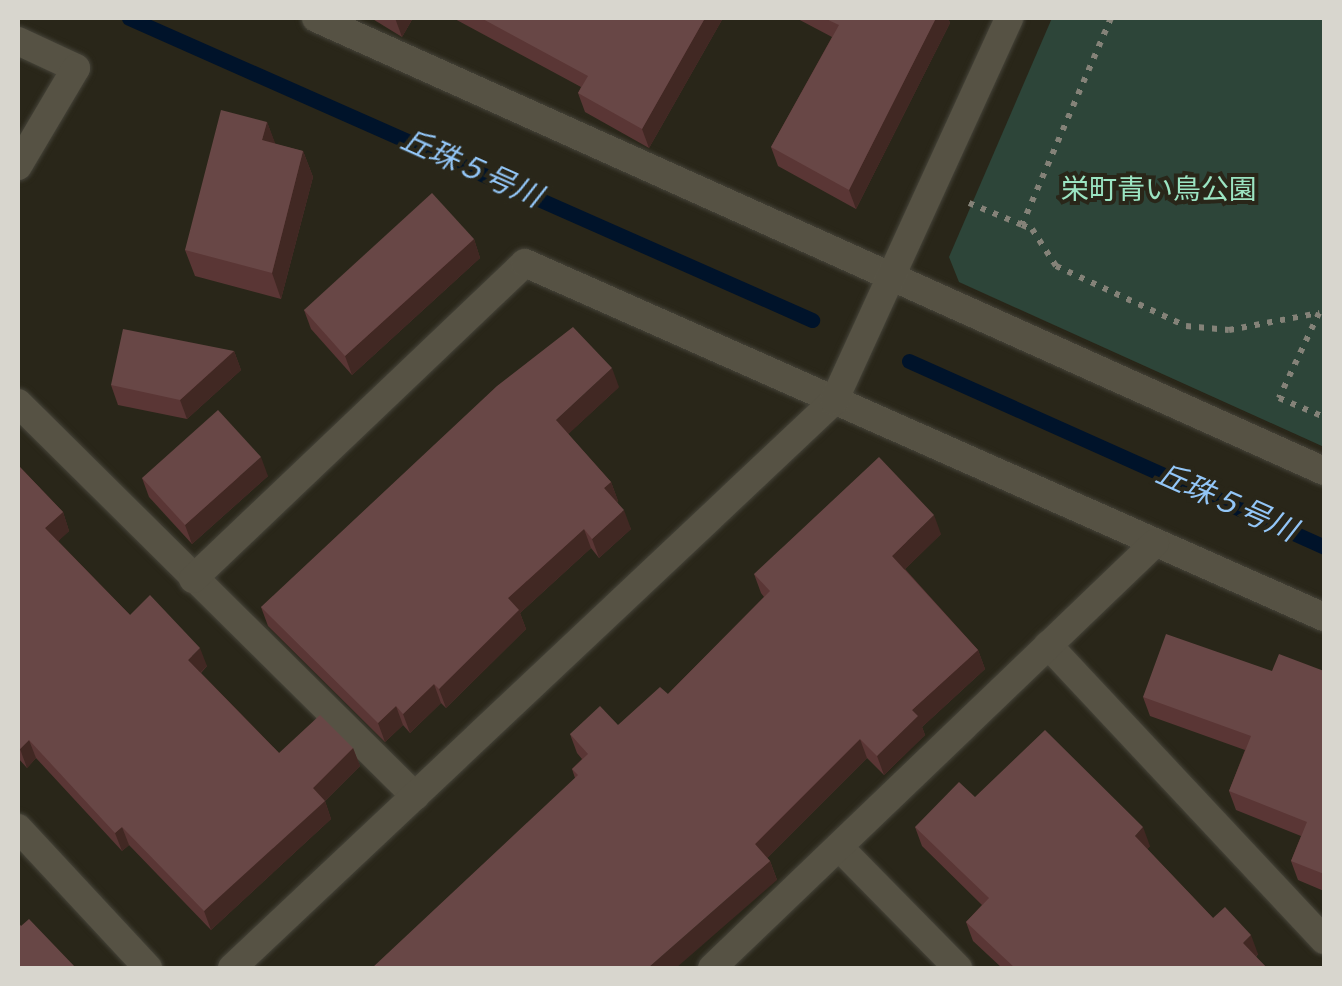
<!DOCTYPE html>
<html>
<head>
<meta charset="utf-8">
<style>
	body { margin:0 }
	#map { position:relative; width:1342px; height:986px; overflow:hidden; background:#292619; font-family:"Varela Round","Noto Sans JP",sans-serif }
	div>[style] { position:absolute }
	.green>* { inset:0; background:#2d4539 }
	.stream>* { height:15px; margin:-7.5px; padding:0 7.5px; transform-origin:7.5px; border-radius:7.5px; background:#00132a }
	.path>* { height:6px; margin-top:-3px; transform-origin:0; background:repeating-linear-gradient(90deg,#848278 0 5px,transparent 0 13px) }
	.roads { filter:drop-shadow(0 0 2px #454339) drop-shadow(0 0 2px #454339) }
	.minor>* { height:28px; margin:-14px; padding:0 14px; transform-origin:14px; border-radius:14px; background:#565244 }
	.wall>* { inset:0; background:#5a3635 }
	.shaded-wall>* { inset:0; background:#412823 }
	.building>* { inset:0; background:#684746 }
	span { translate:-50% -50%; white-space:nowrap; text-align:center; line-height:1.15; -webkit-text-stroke:8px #292619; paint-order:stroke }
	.park-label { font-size:28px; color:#9be4c2 }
	.water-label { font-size:30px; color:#93c6f7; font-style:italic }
	.frame { position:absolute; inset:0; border:20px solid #d8d6ce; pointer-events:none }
</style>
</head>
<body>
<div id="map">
	<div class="green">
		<i style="clip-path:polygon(1052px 18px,1324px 18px,1324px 447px,959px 282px,949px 257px)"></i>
	</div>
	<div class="stream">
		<i style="left:129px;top:18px;width:747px;rotate:23.85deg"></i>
		<i style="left:909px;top:361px;width:455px;rotate:24.1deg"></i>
	</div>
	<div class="path">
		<i style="left:1111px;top:18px;width:225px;rotate:113.3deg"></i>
		<i style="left:1022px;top:225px;width:11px;rotate:22deg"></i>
		<i style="left:1032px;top:229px;width:44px;rotate:57deg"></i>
		<i style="left:1056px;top:266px;width:143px;rotate:24.8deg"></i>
		<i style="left:1186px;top:326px;width:43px;rotate:5.3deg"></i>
		<i style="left:1229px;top:330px;width:92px;rotate:-10.7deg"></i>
		<i style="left:1319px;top:313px;width:94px;rotate:115.2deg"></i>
		<i style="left:1279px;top:398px;width:49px;rotate:22.9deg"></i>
		<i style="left:969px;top:203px;width:57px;rotate:22.5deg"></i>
	</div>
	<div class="roads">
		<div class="minor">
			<i style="left:316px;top:18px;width:1105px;rotate:24.2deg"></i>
			<i style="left:18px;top:41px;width:64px;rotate:25deg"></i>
			<i style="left:76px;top:68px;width:114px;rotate:120.6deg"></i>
			<i style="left:18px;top:403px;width:559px;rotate:44.71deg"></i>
			<i style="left:193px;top:579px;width:458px;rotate:-43.6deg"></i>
			<i style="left:525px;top:263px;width:874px;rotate:23.9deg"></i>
			<i style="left:1048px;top:645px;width:404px;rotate:46.9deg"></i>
			<i style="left:18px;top:828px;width:191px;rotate:47.1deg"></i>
			<i style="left:839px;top:847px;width:170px;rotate:45.5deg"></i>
			<i style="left:232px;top:968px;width:827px;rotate:-43.29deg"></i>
			<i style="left:834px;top:401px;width:421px;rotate:-65.4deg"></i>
			<i style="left:712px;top:968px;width:614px;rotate:-43.81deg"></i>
		</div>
	</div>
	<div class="wall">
		<i style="clip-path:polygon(371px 18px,413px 18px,402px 37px)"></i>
		<i style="clip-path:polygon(453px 18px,723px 18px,649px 148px,585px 112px,578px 93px,581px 87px)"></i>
		<i style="clip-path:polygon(796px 18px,948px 18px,950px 23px,856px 209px,778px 166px,771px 147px,832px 37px)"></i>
		<i style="clip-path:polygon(267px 122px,275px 144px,303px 151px,313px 177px,281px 299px,195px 276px,185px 250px)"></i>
		<i style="clip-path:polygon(474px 239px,480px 258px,352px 375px,311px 329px,304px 310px)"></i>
		<i style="clip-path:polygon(234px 351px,241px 370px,187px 419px,118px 405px,111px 385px)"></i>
		<i style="clip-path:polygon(619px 387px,568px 434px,611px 482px,618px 501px,617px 502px,631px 529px,599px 558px,591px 548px,520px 613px,526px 629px,446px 708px,441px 703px,410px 733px,403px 725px,385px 742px,268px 626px,261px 607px)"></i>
		<i style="clip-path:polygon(18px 465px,63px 512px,69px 531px,58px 541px,130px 615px,207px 666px,201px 673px,279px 753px,353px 748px,360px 766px,325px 801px,331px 819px,211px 930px,129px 845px,122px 851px,36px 758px,27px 768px,18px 758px)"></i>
		<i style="clip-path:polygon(268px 476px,192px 544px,149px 497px,142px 478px)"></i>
		<i style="clip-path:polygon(941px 534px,905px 569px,978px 650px,985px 669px,922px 727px,925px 735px,884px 775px,867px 758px,767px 858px,770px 861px,777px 880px,575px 778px,572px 769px,582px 759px,577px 753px,570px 734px,618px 725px,668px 694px,764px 597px,761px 593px,754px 574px)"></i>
		<i style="clip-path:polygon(1272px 671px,1324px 671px,1324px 891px,1298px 880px,1291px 861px,1301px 836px,1236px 810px,1229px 791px,1245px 750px,1150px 716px,1143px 697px)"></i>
		<i style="clip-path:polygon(915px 827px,1150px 846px,1147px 849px,1213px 918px,1258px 954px,1256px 957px,1267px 968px,1002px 968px,973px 941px,966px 922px,982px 905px,922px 846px)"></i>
	</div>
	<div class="shaded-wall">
		<i style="clip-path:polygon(395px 18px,413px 18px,402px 37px)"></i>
		<i style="clip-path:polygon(705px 18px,723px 18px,649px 148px,642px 129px)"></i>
		<i style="clip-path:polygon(936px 18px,948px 18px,950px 23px,856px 209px,849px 190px)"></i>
		<i style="clip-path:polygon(267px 122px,277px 148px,262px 140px)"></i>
		<i style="clip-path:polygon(303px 151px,313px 177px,281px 299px,272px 273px)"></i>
		<i style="clip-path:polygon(474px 239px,480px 258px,352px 375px,345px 356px)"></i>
		<i style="clip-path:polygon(234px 351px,241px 370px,187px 419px,180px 400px)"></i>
		<i style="clip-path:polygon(612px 368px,619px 387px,563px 439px,556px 420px)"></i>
		<i style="clip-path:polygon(261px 457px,268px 476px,192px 544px,185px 525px)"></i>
		<i style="clip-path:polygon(611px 482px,618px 501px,611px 507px,604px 488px)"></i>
		<i style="clip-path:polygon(624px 510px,631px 529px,599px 558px,592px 539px)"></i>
		<i style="clip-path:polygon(63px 512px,69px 531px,52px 547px,45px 528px)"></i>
		<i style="clip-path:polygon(934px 515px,941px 534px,899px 575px,892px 556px)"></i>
		<i style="clip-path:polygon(584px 529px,591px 548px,520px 613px,526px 629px,446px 708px,439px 689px,508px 598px)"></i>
		<i style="clip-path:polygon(200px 648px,207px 666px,195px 678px,188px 660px)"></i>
		<i style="clip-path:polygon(978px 650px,985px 669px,922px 727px,925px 735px,884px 775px,877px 756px,912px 710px)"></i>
		<i style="clip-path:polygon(434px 684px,441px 703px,410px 733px,403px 714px)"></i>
		<i style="clip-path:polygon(396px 706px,403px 725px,385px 742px,378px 723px)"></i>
		<i style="clip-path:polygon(860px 739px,867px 758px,762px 863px,755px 844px)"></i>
		<i style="clip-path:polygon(29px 740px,36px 758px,27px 768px,20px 749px)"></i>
		<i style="clip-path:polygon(353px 748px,360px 766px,325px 801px,331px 819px,211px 930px,204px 911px,313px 788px)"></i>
		<i style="clip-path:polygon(122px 827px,129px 845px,122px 851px,115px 833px)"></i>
		<i style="clip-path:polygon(1143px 827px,1150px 846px,1142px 855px,1135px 836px)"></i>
		<i style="clip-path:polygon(770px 861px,777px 880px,676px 968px,648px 968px)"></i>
		<i style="clip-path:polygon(1251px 935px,1258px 954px,1250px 962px,1243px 943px)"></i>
	</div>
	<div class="building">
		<i style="clip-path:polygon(481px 18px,705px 18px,642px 129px,578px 93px,588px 76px)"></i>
		<i style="clip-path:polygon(824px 18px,936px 18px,849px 190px,771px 147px,839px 25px)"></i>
		<i style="clip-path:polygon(221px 110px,267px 122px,262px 140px,303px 151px,272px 273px,185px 250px)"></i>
		<i style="clip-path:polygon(432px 193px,474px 239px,345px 356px,304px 310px)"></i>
		<i style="clip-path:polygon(573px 327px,612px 368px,556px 420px,611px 482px,604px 488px,624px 510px,592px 539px,584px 529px,508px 598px,519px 610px,439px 689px,434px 684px,403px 714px,396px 706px,378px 723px,261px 607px,497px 386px)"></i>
		<i style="clip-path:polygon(123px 329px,234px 351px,180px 400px,111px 385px)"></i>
		<i style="clip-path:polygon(218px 410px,261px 457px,185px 525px,142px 478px)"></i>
		<i style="clip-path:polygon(879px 457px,934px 515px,892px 556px,978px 650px,912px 710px,918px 716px,877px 756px,860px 739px,755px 844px,770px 861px,648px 968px,372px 968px,578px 775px,572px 769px,588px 754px,570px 734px,600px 706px,618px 725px,660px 687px,668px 694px,770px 591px,754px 574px)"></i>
		<i style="clip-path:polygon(18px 465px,63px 512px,45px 528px,130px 615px,150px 595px,200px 648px,188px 660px,279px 753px,320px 715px,353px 748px,313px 788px,325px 801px,204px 911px,122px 827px,115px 833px,29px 740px,20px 749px,18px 746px)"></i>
		<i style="clip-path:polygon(1166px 634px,1272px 671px,1279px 654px,1324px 671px,1324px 874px,1291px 861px,1307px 822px,1229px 791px,1251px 736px,1143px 697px)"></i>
		<i style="clip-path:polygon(1045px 730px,1143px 827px,1135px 836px,1213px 918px,1225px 907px,1251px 935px,1243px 943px,1267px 968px,1015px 968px,966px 922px,989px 898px,915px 827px,959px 782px,975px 797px)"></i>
		<i style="clip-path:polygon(29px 919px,76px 968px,18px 968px,18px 922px,21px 926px)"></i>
	</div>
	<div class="park-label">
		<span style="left:1159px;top:190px">栄町青い鳥公園</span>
	</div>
	<div class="water-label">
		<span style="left:471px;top:169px;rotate:24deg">丘珠５号川</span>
		<span style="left:1226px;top:503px;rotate:24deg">丘珠５号川</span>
	</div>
	<div class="frame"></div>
</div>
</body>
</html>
